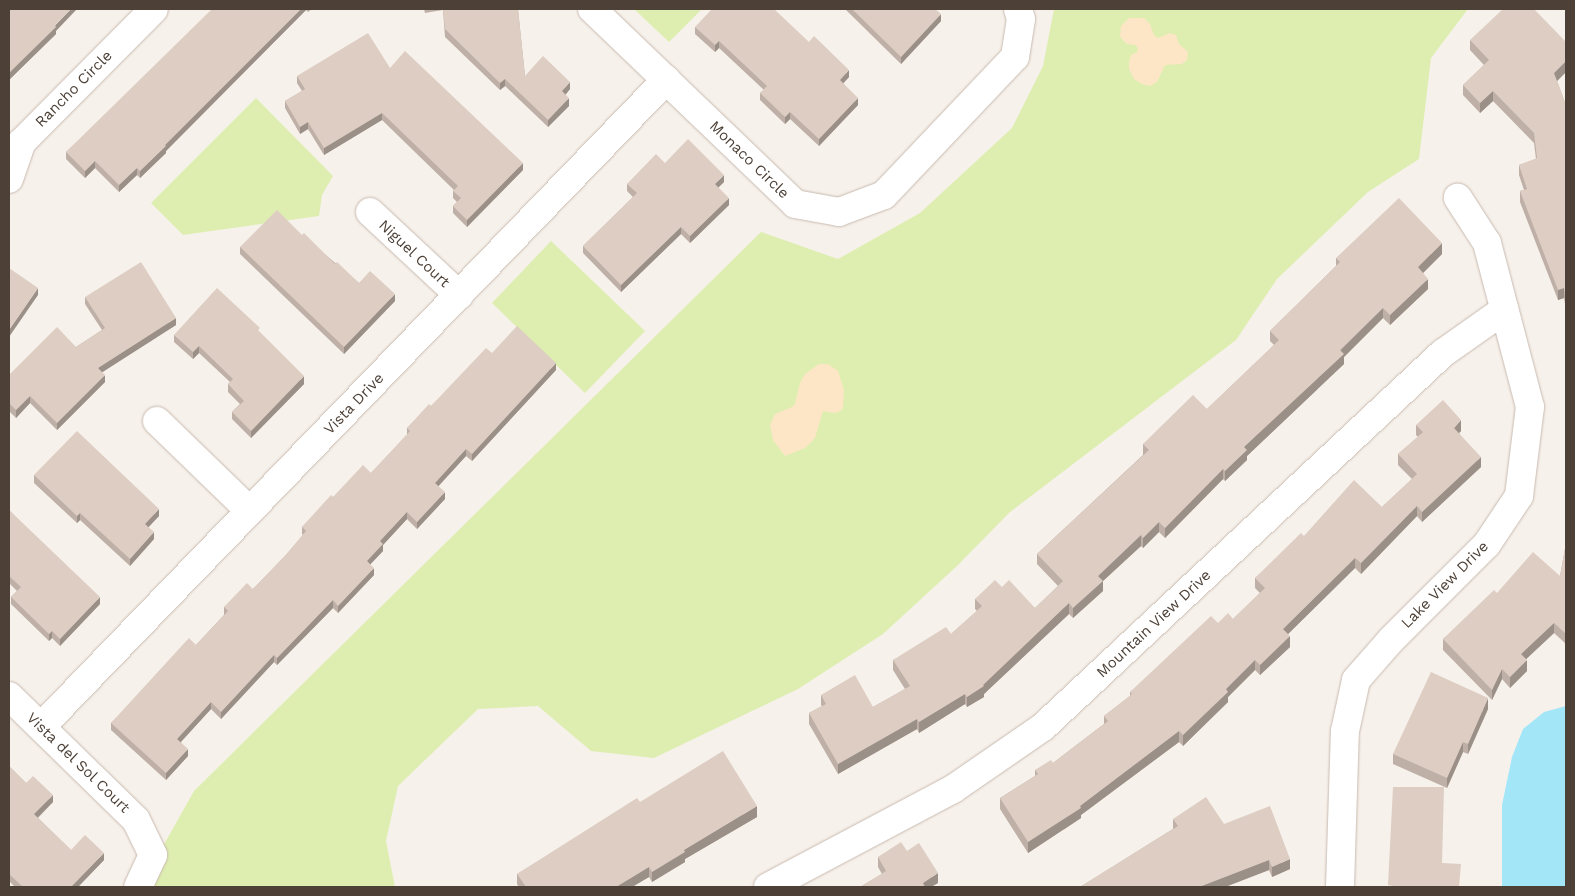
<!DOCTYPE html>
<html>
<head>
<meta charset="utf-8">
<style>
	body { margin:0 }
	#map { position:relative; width:1575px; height:896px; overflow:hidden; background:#f7f1eb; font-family:"Work Sans",sans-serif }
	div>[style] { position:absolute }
	.green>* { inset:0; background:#deeeb0 }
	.sand>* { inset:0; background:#fde6c5 }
	.water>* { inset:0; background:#a3e6f8 }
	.roads { filter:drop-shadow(0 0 1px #c7baaf) drop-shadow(0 0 1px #c7baaf) }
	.minor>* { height:28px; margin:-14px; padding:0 14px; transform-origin:14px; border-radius:14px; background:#fff }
	.wall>* { inset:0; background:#beb0a7 }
	.shaded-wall>* { inset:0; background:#9b9088 }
	.building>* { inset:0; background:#ddcdc2 }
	span { translate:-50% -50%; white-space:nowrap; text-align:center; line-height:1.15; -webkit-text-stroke:4px #fff; paint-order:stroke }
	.street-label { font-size:15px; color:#4c4037 }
	.frame { position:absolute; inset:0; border:10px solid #4c4037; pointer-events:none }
</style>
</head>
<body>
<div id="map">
	<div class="green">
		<i style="clip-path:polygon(634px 9px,702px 9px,669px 42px)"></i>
		<i style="clip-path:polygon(1054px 9px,1468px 9px,1431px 58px,1419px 159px,1368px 192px,1277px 279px,1236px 340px,1010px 512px,957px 566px,883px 634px,798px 689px,654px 758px,591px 751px,538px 706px,478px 709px,398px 786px,386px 841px,395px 887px,140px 887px,194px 791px,761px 232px,838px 259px,920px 213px,1012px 128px,1043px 66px)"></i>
		<i style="clip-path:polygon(256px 98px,333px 176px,322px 195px,319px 216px,183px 235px,151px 203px)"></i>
		<i style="clip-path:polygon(551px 241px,645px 331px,585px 393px,492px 303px)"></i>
	</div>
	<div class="sand">
		<i style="clip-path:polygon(1129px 18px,1144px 18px,1150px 24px,1154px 35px,1158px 38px,1170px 33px,1176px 35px,1179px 44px,1188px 52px,1187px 60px,1182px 64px,1165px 65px,1157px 82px,1150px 86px,1142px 84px,1134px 79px,1129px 69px,1129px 61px,1131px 55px,1137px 52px,1138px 48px,1135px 45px,1127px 44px,1120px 37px,1121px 26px)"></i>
		<i style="clip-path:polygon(819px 364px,828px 364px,838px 371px,844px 390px,843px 407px,841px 411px,835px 413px,823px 411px,815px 438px,805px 448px,785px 456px,773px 440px,770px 425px,775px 414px,792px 407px,795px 404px,800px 383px,805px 374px)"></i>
	</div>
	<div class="water">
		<i style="clip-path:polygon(1566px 706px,1566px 887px,1502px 887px,1502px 805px,1512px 757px,1523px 729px,1544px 712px)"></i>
	</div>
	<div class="roads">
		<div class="minor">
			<i style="left:592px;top:9px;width:281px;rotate:43.8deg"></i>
			<i style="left:795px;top:204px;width:45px;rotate:10.3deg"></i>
			<i style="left:839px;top:212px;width:48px;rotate:-20.7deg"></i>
			<i style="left:884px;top:195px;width:190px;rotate:-46.5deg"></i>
			<i style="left:1015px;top:57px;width:38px;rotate:-81deg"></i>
			<i style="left:1021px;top:19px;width:10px;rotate:-107deg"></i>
			<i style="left:9px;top:179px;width:39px;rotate:-71deg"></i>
			<i style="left:22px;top:142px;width:187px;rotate:-45.2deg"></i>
			<i style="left:370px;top:212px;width:122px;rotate:43deg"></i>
			<i style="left:157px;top:421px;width:129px;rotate:44.1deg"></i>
			<i style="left:9px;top:696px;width:177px;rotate:44.3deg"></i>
			<i style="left:136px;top:820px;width:39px;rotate:64deg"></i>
			<i style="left:153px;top:855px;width:35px;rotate:115deg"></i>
			<i style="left:41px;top:727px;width:900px;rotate:-45.99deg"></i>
			<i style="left:768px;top:887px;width:209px;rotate:-27.9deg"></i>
			<i style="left:953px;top:789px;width:109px;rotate:-34.6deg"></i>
			<i style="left:1043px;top:727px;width:548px;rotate:-43.08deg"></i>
			<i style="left:1443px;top:353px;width:75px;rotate:-35.2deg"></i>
			<i style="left:1340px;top:887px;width:156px;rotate:-88.2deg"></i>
			<i style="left:1345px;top:731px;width:52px;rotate:-77.8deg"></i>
			<i style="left:1356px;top:680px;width:53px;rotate:-48.8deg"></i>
			<i style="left:1391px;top:640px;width:136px;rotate:-45deg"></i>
			<i style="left:1487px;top:544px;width:58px;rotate:-56.3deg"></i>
			<i style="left:1519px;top:496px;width:90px;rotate:-83deg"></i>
			<i style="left:1530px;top:407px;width:170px;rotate:-104.7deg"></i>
			<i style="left:1487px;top:243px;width:54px;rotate:-122.8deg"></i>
		</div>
	</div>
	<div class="wall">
		<i style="clip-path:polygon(9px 9px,56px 31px,56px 34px,10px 79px,9px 77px)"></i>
		<i style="clip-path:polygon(220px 9px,312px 9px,308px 12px,306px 10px,166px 151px,166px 153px,140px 178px,137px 175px,119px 192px,95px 168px,85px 178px,66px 159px,66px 152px)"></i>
		<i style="clip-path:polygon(424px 9px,518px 9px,525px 76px,570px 89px,565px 95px,569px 106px,548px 127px,505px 86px,500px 90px,445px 37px,443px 10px,425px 13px)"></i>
		<i style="clip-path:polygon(845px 9px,935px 9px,941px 21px,901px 64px)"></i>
		<i style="clip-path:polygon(695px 27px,809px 42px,849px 77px,843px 83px,858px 105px,819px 146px,790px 119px,785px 124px,760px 100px,760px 93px,764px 90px,719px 48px,715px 52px,695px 34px)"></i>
		<i style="clip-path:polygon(1470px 40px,1566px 42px,1566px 72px,1557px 81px,1566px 105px,1566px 309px,1564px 298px,1558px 300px,1520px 202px,1520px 191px,1524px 190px,1519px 175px,1519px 165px,1536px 159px,1534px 143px,1493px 101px,1480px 113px,1463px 95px,1463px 85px,1484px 65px,1470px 50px)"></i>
		<i style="clip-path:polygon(390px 68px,523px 170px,467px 227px,453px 213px,453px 206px,457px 202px,453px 198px,453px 191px,454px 190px,382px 120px,324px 155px,308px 129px,300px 134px,285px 108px,285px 101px,302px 91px,297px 83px,297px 76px)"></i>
		<i style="clip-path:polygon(665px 163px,724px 182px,718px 187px,729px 205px,690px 243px,681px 234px,621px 292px,583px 253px,583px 246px,633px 197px,627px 191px,627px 184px)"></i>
		<i style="clip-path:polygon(302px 235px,359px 283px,395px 301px,344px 354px,240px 254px,240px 247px)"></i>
		<i style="clip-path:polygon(1442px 254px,1423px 273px,1428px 289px,1390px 325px,1383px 318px,1344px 357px,1344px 364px,1247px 456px,1247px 460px,1225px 481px,1223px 479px,1165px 538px,1159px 532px,1143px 548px,1141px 546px,1103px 581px,1103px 591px,1073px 618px,1069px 614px,984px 694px,984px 697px,967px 707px,965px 704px,919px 733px,917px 729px,838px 774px,809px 724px,809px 713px,822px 706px,821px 705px,821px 695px,873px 707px,905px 689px,893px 670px,893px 660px,951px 634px,977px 611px,975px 609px,975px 599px,1002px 587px,1035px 608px,1058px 586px,1037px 564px,1037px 554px,1143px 455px,1143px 444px,1207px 409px,1274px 345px,1270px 341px,1270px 331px,1336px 266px,1336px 258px)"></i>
		<i style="clip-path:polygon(85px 297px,176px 325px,102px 372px,105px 382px,57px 430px,30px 403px,16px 418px,9px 411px,9px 375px,76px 347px,102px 330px,85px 304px)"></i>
		<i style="clip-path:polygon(260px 333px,304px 384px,251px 438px,232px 419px,232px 412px,240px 404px,228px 392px,228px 384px,230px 382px,199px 353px,193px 359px,174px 342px,174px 335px)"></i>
		<i style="clip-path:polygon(492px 353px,556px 370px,472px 461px,466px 456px,438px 486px,445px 499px,417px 529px,407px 519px,383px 545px,383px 551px,370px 564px,374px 575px,338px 613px,333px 608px,277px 665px,274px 662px,221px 719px,211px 709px,181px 742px,188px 756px,166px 780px,111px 730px,111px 723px,196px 645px,224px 615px,224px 607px,253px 589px,285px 556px,303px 535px,302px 534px,302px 527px,333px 497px,371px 473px,407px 435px,407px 428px,431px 406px)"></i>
		<i style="clip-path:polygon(1416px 425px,1461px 431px,1459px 433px,1481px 467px,1422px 522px,1417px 516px,1361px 574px,1355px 568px,1288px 634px,1290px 647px,1260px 675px,1255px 670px,1228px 697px,1228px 702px,1183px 746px,1179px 742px,1081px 815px,1081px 818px,1028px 853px,1000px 809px,1000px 798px,1035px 776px,1035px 770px,1053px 763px,1104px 724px,1104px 716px,1130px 696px,1130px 692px,1218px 623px,1233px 619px,1260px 593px,1255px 588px,1255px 578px,1304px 536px,1382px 507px,1412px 479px,1398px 465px,1398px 454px,1418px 437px,1416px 435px)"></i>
		<i style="clip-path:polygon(34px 475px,159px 516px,148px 527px,154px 539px,130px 566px,80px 520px,77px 523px,34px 483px)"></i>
		<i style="clip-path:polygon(9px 510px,100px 604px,60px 646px,52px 638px,49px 641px,11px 604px,11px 597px,17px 591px,9px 583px)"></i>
		<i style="clip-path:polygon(1566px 543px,1566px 644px,1554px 633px,1526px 659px,1527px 671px,1510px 688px,1502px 679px,1492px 700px,1443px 650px,1443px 639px,1497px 593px,1560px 576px)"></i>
		<i style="clip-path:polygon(1488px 709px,1468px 754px,1463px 752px,1447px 788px,1393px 764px,1393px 754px)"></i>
		<i style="clip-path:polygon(9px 766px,26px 783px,53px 802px,38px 818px,71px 850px,104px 860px,78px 887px,15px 887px,9px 881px)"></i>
		<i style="clip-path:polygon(640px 802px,757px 817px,685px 859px,685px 862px,652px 882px,649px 877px,632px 887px,519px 887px,517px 884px,517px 874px)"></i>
		<i style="clip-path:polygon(1173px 819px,1224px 824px,1290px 869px,1272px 877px,1269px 870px,1225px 887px,1080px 887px,1173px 829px)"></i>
		<i style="clip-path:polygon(907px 851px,938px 883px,931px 887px,860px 887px,882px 874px,878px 867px,878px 857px)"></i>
	</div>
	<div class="shaded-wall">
		<i style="clip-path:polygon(71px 9px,77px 9px,56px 31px,56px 34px,10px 79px,10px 72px)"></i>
		<i style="clip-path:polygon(301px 9px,306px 9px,306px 10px,166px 151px,166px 153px,140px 178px,140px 171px,165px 145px)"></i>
		<i style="clip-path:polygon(941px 14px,941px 21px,901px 64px,901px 57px)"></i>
		<i style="clip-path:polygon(719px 41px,719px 48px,715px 52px,715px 45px)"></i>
		<i style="clip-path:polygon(1566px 61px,1566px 72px,1554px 84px,1554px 73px)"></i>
		<i style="clip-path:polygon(849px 70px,849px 77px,840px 87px,840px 80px)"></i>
		<i style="clip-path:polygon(505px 79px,505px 86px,500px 90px,500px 83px)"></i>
		<i style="clip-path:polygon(570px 82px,570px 89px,562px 99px,562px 91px)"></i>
		<i style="clip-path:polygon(1493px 91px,1493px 101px,1480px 113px,1480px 103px)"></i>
		<i style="clip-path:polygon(569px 98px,569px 106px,548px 127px,548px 120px)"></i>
		<i style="clip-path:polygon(858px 98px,858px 105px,819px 146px,819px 139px)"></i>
		<i style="clip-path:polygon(790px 112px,790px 119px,785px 124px,785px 117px)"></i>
		<i style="clip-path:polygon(382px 113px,382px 120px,324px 155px,324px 148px)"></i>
		<i style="clip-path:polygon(308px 122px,308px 129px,300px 134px,300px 127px)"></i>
		<i style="clip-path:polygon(95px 161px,95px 168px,85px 178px,85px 171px)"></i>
		<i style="clip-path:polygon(523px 163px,523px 170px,467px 227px,467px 220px)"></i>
		<i style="clip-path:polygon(137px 168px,137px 175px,119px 192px,119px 185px)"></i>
		<i style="clip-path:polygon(724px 175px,724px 182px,715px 191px,715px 184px)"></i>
		<i style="clip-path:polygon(729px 198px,729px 205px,690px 243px,690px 236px)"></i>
		<i style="clip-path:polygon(681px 227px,681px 234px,621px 292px,621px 285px)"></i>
		<i style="clip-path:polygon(1442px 243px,1442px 254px,1418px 278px,1418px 267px)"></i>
		<i style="clip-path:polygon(1428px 279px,1428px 289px,1390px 325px,1390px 315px)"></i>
		<i style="clip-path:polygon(38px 288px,38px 295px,9px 337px,9px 330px)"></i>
		<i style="clip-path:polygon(1564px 288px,1564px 298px,1558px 300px,1558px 290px)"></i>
		<i style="clip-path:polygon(395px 294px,395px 301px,344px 354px,344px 347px)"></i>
		<i style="clip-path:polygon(1383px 308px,1383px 318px,1344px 357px,1344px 364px,1247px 456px,1247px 460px,1225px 481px,1225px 471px,1244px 447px)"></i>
		<i style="clip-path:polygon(176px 318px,176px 325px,98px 375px,98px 368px)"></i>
		<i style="clip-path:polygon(199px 346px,199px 353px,193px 359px,193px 352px)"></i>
		<i style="clip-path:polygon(556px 363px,556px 370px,472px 461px,472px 454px)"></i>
		<i style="clip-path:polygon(105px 375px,105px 382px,57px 430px,57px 423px)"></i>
		<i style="clip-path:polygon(304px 376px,304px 384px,251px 438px,251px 431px)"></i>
		<i style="clip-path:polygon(30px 396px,30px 403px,16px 418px,16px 410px)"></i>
		<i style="clip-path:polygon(1461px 420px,1461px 431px,1454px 438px,1454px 428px)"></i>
		<i style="clip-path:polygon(466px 449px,466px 456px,435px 490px,435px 483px)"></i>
		<i style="clip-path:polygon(1481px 457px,1481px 467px,1422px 522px,1422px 512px)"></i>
		<i style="clip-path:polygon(1223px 469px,1223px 479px,1165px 538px,1165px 528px)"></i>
		<i style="clip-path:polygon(445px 492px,445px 499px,417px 529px,417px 522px)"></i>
		<i style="clip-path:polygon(1417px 506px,1417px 516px,1361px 574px,1361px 563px)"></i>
		<i style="clip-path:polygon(159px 509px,159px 516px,145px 531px,145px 524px)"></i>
		<i style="clip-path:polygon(407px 512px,407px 519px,383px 545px,383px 551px,367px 568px,367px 561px,380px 541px)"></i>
		<i style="clip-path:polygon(80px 513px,80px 520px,77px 523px,77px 516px)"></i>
		<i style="clip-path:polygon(1159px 522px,1159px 532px,1143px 548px,1143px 538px)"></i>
		<i style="clip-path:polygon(154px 532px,154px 539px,130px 566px,130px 559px)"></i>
		<i style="clip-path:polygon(1141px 535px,1141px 546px,1103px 581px,1103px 591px,1073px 618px,1073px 608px,1098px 576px)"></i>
		<i style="clip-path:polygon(1355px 558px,1355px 568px,1283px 639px,1283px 629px)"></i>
		<i style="clip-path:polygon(374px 568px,374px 575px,338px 613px,338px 606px)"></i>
		<i style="clip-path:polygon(100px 597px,100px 604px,60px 646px,60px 639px)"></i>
		<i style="clip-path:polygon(333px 600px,333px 608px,277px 665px,277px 658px)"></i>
		<i style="clip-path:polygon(1069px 603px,1069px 614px,984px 694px,984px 697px,967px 707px,967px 697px,983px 685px)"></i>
		<i style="clip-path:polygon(1554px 623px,1554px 633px,1521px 664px,1521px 654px)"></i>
		<i style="clip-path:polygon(52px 631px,52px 638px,49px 641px,49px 634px)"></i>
		<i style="clip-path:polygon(1290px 636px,1290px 647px,1260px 675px,1260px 665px)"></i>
		<i style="clip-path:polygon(274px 655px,274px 662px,221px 719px,221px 712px)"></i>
		<i style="clip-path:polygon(1255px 660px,1255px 670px,1228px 697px,1228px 702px,1183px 746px,1183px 735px,1226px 689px)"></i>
		<i style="clip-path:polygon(1527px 660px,1527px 671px,1510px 688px,1510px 677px)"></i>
		<i style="clip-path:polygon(1502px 669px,1502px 679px,1492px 700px,1492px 690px)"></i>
		<i style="clip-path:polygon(965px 694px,965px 704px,919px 733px,919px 722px)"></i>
		<i style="clip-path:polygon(1488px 698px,1488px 709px,1468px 754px,1468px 744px)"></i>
		<i style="clip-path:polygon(211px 702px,211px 709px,177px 746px,177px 739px)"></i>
		<i style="clip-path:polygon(917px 719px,917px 729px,838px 774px,838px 764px)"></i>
		<i style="clip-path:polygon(1179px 731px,1179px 742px,1081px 815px,1081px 818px,1028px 853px,1028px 842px,1080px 806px)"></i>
		<i style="clip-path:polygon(1463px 742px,1463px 752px,1447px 788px,1447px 778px)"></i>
		<i style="clip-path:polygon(188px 749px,188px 756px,166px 780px,166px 773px)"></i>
		<i style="clip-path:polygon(53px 795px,53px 802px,34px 821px,34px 814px)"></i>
		<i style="clip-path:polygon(757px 806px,757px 817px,685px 859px,685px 862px,652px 882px,652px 872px,684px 850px)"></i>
		<i style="clip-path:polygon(104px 853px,104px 860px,78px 887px,71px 887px)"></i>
		<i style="clip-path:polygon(1290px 859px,1290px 869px,1272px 877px,1272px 867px)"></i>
		<i style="clip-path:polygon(1269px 860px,1269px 870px,1225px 887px,1199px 887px)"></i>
		<i style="clip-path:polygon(649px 867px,649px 877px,632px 887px,616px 887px)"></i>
		<i style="clip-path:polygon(938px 873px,938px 883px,931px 887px,923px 887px,923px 883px)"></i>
	</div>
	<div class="building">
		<i style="clip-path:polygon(9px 9px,71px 9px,55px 25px,56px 27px,10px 72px,9px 70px)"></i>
		<i style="clip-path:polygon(212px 9px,301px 9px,165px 145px,166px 146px,140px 171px,137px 168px,119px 185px,95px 161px,85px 171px,66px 152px)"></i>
		<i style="clip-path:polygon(443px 9px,518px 9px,525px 76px,543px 56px,570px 82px,562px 91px,569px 98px,548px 120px,505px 79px,500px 83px,445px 29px)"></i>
		<i style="clip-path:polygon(712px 9px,774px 9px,809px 42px,814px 36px,849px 70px,840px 80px,858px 98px,819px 139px,790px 112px,785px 117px,760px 93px,767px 86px,719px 41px,715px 45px,695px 27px)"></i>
		<i style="clip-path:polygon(852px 9px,935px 9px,941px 14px,901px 57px)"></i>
		<i style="clip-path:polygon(1503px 9px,1534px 9px,1566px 42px,1566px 61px,1554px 73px,1566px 105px,1566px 299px,1564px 288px,1558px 290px,1520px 191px,1527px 189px,1519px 165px,1537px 158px,1534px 133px,1493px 91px,1480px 103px,1463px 85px,1489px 60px,1470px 40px)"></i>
		<i style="clip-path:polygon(368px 33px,390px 68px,405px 51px,523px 163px,467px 220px,453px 206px,461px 198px,453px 191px,458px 186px,382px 113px,324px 148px,308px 122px,300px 127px,285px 101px,305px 89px,297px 76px)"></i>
		<i style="clip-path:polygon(688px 139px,724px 175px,715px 184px,729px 198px,690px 236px,681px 227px,621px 285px,583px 246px,637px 193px,627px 184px,656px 154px,665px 163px)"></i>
		<i style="clip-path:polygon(1399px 198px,1442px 243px,1418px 267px,1428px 279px,1390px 315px,1383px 308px,1340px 350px,1344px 354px,1244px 447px,1247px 450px,1225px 471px,1223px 469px,1165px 528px,1159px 522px,1143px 538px,1141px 535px,1098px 576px,1103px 581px,1073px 608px,1069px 603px,983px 685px,984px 686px,967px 697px,965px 694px,919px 722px,917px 719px,838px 764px,809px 713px,826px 704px,821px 695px,855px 675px,873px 707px,910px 686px,893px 660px,946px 627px,951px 634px,982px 606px,975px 599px,995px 580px,1002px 587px,1009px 580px,1035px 608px,1063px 581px,1037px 554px,1149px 450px,1143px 444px,1193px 395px,1207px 409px,1279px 340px,1270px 331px,1340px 262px,1336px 258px)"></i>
		<i style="clip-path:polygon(277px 210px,302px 235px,304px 233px,335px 264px,337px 262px,359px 283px,370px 271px,395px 294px,344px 347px,240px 247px)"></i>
		<i style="clip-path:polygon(141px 262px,176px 318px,98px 368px,105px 375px,57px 423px,30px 396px,16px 410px,9px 403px,9px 375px,57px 327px,76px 347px,105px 328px,85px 297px)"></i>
		<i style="clip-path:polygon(9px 268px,38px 288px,9px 330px)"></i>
		<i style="clip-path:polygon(217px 288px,260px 328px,258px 330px,304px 376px,251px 431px,232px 412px,244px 401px,228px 384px,233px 379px,199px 346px,193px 352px,174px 335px)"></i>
		<i style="clip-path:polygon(517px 326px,556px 363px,472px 454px,466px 449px,435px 483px,445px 492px,417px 522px,407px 512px,380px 541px,383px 544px,367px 561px,374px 568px,338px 606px,333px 600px,277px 658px,274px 655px,221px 712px,211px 702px,177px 739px,188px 749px,166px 773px,111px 723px,189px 638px,196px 645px,228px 611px,224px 607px,247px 583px,253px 589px,285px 556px,306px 531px,302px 527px,331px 495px,333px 497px,363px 465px,371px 473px,410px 431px,407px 428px,429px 404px,431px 406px,486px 348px,492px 353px)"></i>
		<i style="clip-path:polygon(1443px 400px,1461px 420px,1454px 428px,1481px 457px,1422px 512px,1417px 506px,1361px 563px,1355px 558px,1283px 629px,1290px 636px,1260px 665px,1255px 660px,1226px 689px,1228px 692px,1183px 735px,1179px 731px,1080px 806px,1081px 808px,1028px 842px,1000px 798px,1038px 774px,1035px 770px,1051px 760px,1053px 763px,1108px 721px,1104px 716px,1132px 694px,1130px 692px,1211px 616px,1218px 623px,1228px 613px,1233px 619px,1265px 588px,1255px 578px,1301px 533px,1304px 536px,1354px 480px,1382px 507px,1417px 474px,1398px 454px,1423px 432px,1416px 425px)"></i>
		<i style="clip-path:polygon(77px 431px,159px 509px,145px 524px,154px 532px,130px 559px,80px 513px,77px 516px,34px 475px)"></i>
		<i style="clip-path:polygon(9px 510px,100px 597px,60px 639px,52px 631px,49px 634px,11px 597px,21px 587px,9px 576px)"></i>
		<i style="clip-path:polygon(1566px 543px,1566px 634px,1554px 623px,1521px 654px,1527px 660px,1510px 677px,1502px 669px,1492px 690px,1443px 639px,1494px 590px,1497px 593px,1533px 552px,1560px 576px)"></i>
		<i style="clip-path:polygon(1431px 672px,1488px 698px,1468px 744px,1463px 742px,1447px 778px,1393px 754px)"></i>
		<i style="clip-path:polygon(723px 751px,757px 806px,684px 850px,685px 852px,652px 872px,649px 867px,616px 887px,526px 887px,517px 874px,637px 798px,640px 802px)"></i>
		<i style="clip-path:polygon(9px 766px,26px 783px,33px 776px,53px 795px,34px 814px,71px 850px,85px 835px,104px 853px,71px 887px,23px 887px,9px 874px,9px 857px,10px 856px,9px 855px)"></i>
		<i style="clip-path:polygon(1393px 787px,1444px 787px,1442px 863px,1461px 864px,1459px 887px,1392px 887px,1393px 886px,1388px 885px)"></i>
		<i style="clip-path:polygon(1206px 797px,1224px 824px,1270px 806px,1290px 859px,1272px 867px,1269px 860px,1199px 887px,1080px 887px,1178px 826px,1173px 819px)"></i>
		<i style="clip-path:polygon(901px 842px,907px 851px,919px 843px,938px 873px,923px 883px,925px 887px,860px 887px,886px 871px,878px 857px)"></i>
	</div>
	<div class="street-label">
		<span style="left:74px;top:89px;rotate:-45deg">Rancho Circle</span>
		<span style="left:749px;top:160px;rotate:44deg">Monaco Circle</span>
		<span style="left:414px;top:254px;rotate:43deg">Niguel Court</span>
		<span style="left:354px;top:404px;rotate:-46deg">Vista Drive</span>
		<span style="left:1445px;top:585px;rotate:-45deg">Lake View Drive</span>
		<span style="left:1154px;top:624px;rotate:-43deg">Mountain View Drive</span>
		<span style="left:78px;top:763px;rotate:44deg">Vista del Sol Court</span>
	</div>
	<div class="frame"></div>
</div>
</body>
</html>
